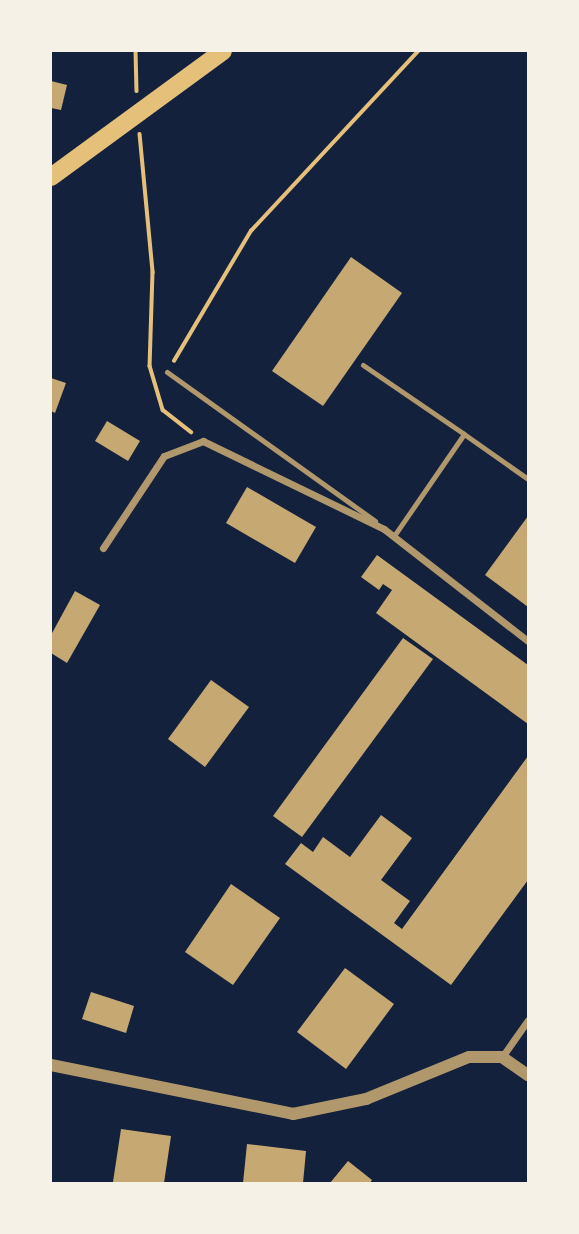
<!DOCTYPE html>
<html>
<head>
<meta charset="utf-8">
<style>
	body { margin:0 }
	#map { position:relative; width:579px; height:1234px; overflow:hidden; background:#14213d; font-family:"DM Sans",sans-serif }
	div>[style] { position:absolute }
	.building>* { inset:0; background:#c6a872 }
	.path>* { height:3.5px; margin:-1.75px; padding:0 1.75px; transform-origin:1.75px; border-radius:1.75px; background:#e5c07b }
	.service>* { height:5px; margin:-2.5px; padding:0 2.5px; transform-origin:2.5px; border-radius:2.5px; background:#b1986c }
	.minor>* { height:7px; margin:-3.5px; padding:0 3.5px; transform-origin:3.5px; border-radius:3.5px; background:#b1986c }
	.tertiary>* { height:12px; margin:-6px; padding:0 6px; transform-origin:6px; border-radius:6px; background:#b1986c }
	.trunk>* { height:18px; margin:-9px; padding:0 9px; transform-origin:9px; border-radius:9px; background:#e5c07b }
	span { translate:-50% -50%; white-space:nowrap; text-align:center; line-height:1.15; -webkit-text-stroke:5px #f6f1e7; paint-order:stroke }
	.frame { position:absolute; inset:0; border:52px solid #f6f1e7; pointer-events:none }
</style>
</head>
<body>
<div id="map">
	<div class="building">
		<i style="clip-path:polygon(51px 81px,67px 85px,61px 110px,51px 108px)"></i>
		<i style="clip-path:polygon(351px 257px,402px 293px,323px 406px,272px 371px)"></i>
		<i style="clip-path:polygon(51px 378px,66px 383px,55px 413px,51px 411px)"></i>
		<i style="clip-path:polygon(107px 421px,140px 441px,128px 461px,95px 441px)"></i>
		<i style="clip-path:polygon(247px 487px,316px 527px,295px 563px,226px 523px)"></i>
		<i style="clip-path:polygon(528px 516px,528px 607px,485px 575px)"></i>
		<i style="clip-path:polygon(377px 555px,528px 665px,528px 724px,376px 613px,392px 590px,383px 584px,379px 590px,361px 577px)"></i>
		<i style="clip-path:polygon(75px 591px,100px 605px,67px 663px,51px 653px,51px 635px)"></i>
		<i style="clip-path:polygon(403px 638px,433px 659px,302px 837px,273px 816px)"></i>
		<i style="clip-path:polygon(211px 680px,249px 707px,205px 767px,168px 739px)"></i>
		<i style="clip-path:polygon(528px 756px,528px 880px,451px 985px,285px 864px,301px 843px,313px 852px,323px 837px,350px 857px,381px 815px,412px 838px,381px 880px,410px 901px,394px 923px,402px 929px)"></i>
		<i style="clip-path:polygon(231px 884px,280px 918px,233px 985px,185px 952px)"></i>
		<i style="clip-path:polygon(345px 968px,394px 1004px,346px 1069px,297px 1032px)"></i>
		<i style="clip-path:polygon(91px 992px,134px 1006px,126px 1033px,82px 1019px)"></i>
		<i style="clip-path:polygon(121px 1129px,171px 1136px,164px 1183px,113px 1182px)"></i>
		<i style="clip-path:polygon(247px 1144px,306px 1151px,303px 1183px,243px 1183px)"></i>
		<i style="clip-path:polygon(348px 1161px,372px 1180px,370px 1183px,330px 1183px)"></i>
	</div>
	<div class="path">
		<i style="left:136px;top:51px;width:40px;rotate:88.6deg"></i>
		<i style="left:140px;top:134px;width:139px;rotate:84.6deg"></i>
		<i style="left:153px;top:272px;width:94px;rotate:91.8deg"></i>
		<i style="left:150px;top:366px;width:46px;rotate:73.5deg"></i>
		<i style="left:163px;top:410px;width:36px;rotate:38deg"></i>
		<i style="left:174px;top:361px;width:151px;rotate:-59.4deg"></i>
		<i style="left:251px;top:231px;width:246px;rotate:-47.1deg"></i>
	</div>
	<div class="service">
		<i style="left:363px;top:365px;width:122px;rotate:34.3deg"></i>
		<i style="left:464px;top:434px;width:124px;rotate:124.5deg"></i>
		<i style="left:167px;top:372px;width:256px;rotate:35.6deg"></i>
		<i style="left:464px;top:434px;width:78px;rotate:35.1deg"></i>
	</div>
	<div class="minor">
		<i style="left:103px;top:548px;width:110px;rotate:-56.5deg"></i>
		<i style="left:164px;top:456px;width:42px;rotate:-21deg"></i>
		<i style="left:203px;top:441px;width:201px;rotate:25.9deg"></i>
		<i style="left:384px;top:529px;width:182px;rotate:37.9deg"></i>
		<i style="left:502px;top:1057px;width:45px;rotate:-54.9deg"></i>
	</div>
	<div class="tertiary">
		<i style="left:51px;top:1065px;width:247px;rotate:11.4deg"></i>
		<i style="left:293px;top:1114px;width:75px;rotate:-11.6deg"></i>
		<i style="left:366px;top:1099px;width:111px;rotate:-22.2deg"></i>
		<i style="left:469px;top:1057px;width:33px"></i>
		<i style="left:502px;top:1057px;width:32px;rotate:35deg"></i>
	</div>
	<div class="trunk">
		<i style="left:51px;top:177px;width:213px;rotate:-36.2deg"></i>
	</div>
	<div class="frame"></div>
</div>
</body>
</html>
